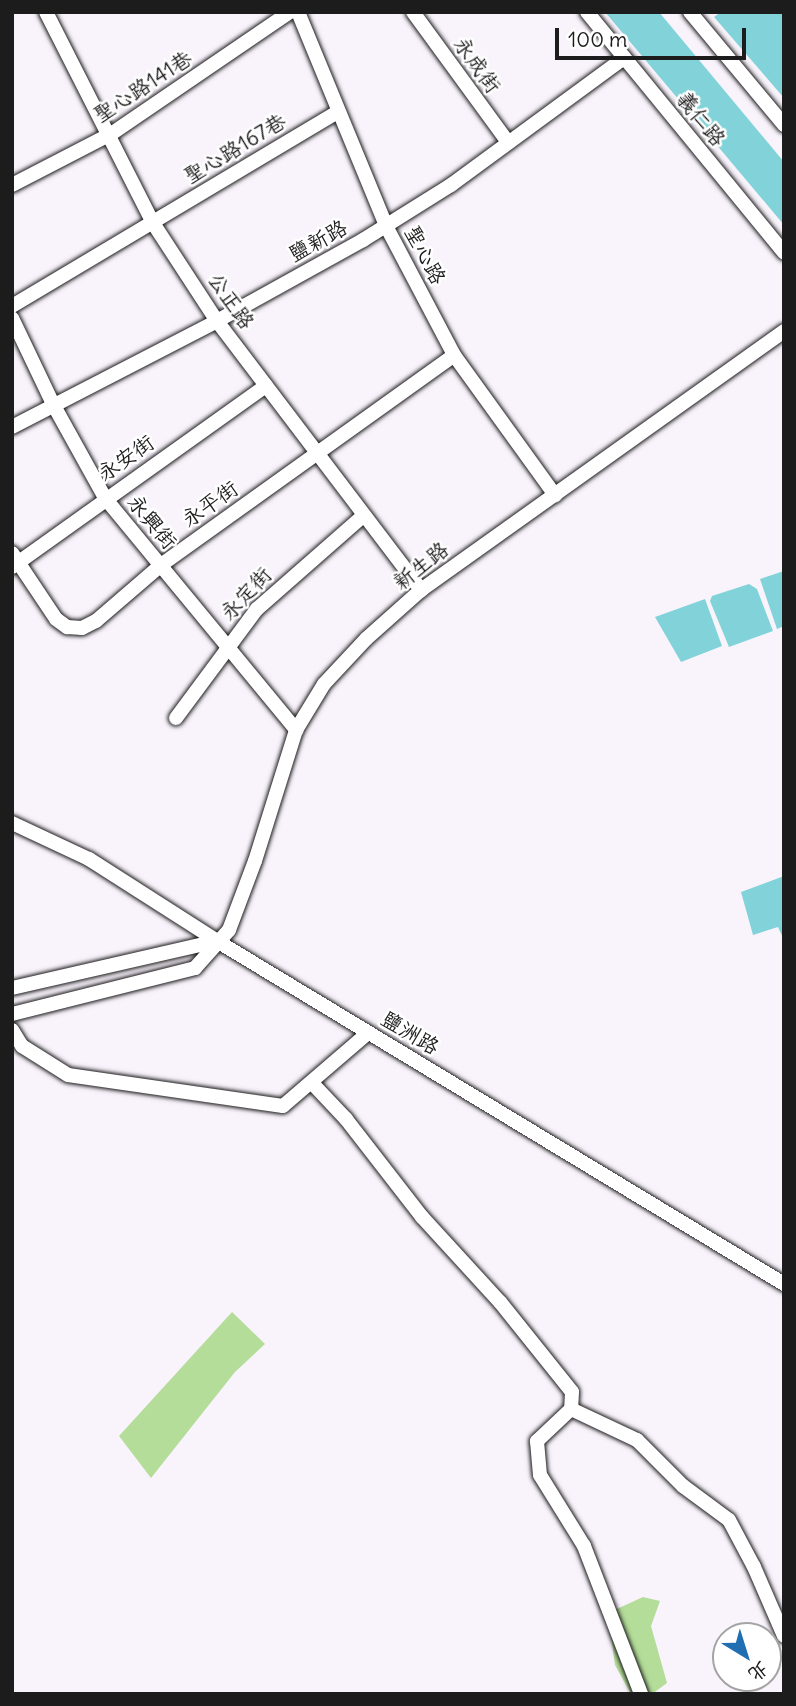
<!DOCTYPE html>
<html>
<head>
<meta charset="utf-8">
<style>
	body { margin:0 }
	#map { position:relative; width:796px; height:1706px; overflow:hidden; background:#f9f3fc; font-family:Delius,"LXGW WenKai TC",sans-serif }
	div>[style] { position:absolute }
	.green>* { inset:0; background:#b4dd99 }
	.water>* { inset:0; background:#82d3d9 }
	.roads { filter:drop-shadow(0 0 2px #1c1c1c) drop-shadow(0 0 2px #1c1c1c) }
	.minor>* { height:14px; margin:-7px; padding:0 7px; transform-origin:7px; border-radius:7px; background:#fff }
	span { translate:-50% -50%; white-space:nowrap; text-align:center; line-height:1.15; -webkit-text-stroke:5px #fff; paint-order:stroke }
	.street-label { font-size:21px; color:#1c1c1c }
	.frame { position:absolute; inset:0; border:14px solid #1c1c1c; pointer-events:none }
	.north { position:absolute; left:712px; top:1622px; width:70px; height:70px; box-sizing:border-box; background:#fff; border:2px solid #a4a4a4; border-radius:50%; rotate:142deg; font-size:19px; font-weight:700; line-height:28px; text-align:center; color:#1c1c1c }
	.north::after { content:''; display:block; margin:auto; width:24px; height:32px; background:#1f6fb2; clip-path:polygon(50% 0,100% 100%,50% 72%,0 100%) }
	.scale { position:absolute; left:555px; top:28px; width:191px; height:32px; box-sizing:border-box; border:4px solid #1c1c1c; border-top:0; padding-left:9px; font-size:21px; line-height:24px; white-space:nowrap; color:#1c1c1c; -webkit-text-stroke:5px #fff; paint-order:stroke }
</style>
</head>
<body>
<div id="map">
	<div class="green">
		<i style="clip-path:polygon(232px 1312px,265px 1344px,235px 1372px,151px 1478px,119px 1436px)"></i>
		<i style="clip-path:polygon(643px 1597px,660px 1601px,651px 1626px,667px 1683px,652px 1694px,631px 1694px,615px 1665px,608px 1613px)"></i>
	</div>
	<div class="water">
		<i style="clip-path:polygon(605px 12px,659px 12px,784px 162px,784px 225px)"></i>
		<i style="clip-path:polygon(721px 12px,780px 12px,784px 16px,784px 98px,714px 17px)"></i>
		<i style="clip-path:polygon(784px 571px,784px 626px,777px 629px,760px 579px)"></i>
		<i style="clip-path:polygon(749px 584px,757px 589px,773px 631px,729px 647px,710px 601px,712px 596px)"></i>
		<i style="clip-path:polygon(705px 599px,722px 646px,681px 662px,655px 617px)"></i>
		<i style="clip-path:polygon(784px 876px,784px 940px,778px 927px,753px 935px,741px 892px)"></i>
	</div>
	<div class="roads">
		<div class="minor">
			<i style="left:46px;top:12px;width:237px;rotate:63.1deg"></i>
			<i style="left:153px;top:223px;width:117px;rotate:56.9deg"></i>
			<i style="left:217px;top:321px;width:338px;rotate:52.8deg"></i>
			<i style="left:298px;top:12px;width:231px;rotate:67.6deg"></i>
			<i style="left:386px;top:226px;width:146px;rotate:62.2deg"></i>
			<i style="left:454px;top:355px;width:173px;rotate:54.2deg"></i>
			<i style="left:413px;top:12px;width:160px;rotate:53.9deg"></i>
			<i style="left:587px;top:12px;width:311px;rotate:50.7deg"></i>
			<i style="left:690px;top:12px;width:147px;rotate:50.2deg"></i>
			<i style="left:12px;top:185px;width:111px;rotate:-27.3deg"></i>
			<i style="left:111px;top:134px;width:217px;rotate:-34.3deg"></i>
			<i style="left:12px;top:306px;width:379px;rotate:-30.8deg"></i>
			<i style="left:12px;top:318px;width:95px;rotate:64.5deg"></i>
			<i style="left:53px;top:404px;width:107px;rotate:61deg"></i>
			<i style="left:105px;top:498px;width:301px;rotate:50.5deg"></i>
			<i style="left:12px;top:427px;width:231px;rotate:-27.3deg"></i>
			<i style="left:217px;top:321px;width:167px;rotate:-29deg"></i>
			<i style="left:363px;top:240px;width:104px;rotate:-32deg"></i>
			<i style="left:451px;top:185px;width:215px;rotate:-36.3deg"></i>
			<i style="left:12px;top:553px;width:79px;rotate:56.3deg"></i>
			<i style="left:56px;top:619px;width:14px;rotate:36deg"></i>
			<i style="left:67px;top:627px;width:15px;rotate:4deg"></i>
			<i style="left:82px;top:628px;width:16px;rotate:-27deg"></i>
			<i style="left:96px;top:621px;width:86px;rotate:-40.7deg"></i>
			<i style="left:161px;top:565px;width:360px;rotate:-35.6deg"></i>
			<i style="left:12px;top:567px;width:312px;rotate:-35.5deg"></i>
			<i style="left:176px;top:718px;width:136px;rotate:-53.4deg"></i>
			<i style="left:257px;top:609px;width:142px;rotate:-41.3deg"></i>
			<i style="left:12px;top:823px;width:85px;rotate:25.1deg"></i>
			<i style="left:89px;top:859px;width:152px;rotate:32.6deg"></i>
			<i style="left:217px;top:941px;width:663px;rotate:31.17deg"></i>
			<i style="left:12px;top:988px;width:210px;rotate:-12.9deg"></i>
			<i style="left:12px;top:1014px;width:189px;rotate:-14.1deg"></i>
			<i style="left:195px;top:968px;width:51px;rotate:-48.2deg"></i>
			<i style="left:229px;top:930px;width:74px;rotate:-69.4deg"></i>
			<i style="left:255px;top:861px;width:137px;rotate:-72.6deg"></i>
			<i style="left:296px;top:730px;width:54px;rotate:-58.7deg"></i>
			<i style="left:324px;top:684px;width:62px;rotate:-47deg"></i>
			<i style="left:366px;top:639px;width:74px;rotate:-41.7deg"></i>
			<i style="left:421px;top:590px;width:446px;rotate:-35.5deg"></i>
			<i style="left:12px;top:1030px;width:19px;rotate:58deg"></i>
			<i style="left:22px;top:1046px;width:54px;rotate:32.2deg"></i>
			<i style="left:68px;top:1075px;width:217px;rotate:8.2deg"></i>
			<i style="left:283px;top:1106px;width:112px;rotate:-40.7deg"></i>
			<i style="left:312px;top:1083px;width:50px;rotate:46.6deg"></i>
			<i style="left:346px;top:1119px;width:124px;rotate:52.2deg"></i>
			<i style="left:422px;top:1217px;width:115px;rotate:47.5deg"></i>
			<i style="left:500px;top:1302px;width:115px;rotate:51.3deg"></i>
			<i style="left:572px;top:1392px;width:17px;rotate:93deg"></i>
			<i style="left:571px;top:1409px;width:47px;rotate:136.7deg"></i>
			<i style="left:537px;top:1441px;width:34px;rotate:85deg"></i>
			<i style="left:540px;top:1475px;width:84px;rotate:58.2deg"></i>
			<i style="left:584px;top:1546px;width:159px;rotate:68.9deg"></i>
			<i style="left:571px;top:1409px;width:73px;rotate:25.2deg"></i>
			<i style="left:637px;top:1440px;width:65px;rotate:45deg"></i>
			<i style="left:683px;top:1486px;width:57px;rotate:36.5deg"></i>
			<i style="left:729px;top:1520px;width:53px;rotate:62deg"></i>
			<i style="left:754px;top:1567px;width:75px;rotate:66.5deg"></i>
		</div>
	</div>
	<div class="street-label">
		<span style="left:477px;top:65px;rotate:54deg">永成街</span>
		<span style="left:143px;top:87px;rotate:-33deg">聖心路141巷</span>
		<span style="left:701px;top:119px;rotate:51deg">義仁路</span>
		<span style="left:235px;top:149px;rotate:-31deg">聖心路167巷</span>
		<span style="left:318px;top:241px;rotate:-29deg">鹽新路</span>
		<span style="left:425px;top:255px;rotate:62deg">聖心路</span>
		<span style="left:231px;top:301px;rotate:55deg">公正路</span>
		<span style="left:126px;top:458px;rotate:-35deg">永安街</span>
		<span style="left:210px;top:504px;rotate:-35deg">永平街</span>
		<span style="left:152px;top:522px;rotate:50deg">永興街</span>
		<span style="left:421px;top:566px;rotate:-38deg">新生路</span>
		<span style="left:246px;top:594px;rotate:-47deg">永定街</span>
		<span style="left:410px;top:1033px;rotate:31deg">鹽洲路</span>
	</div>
	<div class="frame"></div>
	<div class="north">北</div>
	<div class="scale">100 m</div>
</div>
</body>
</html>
